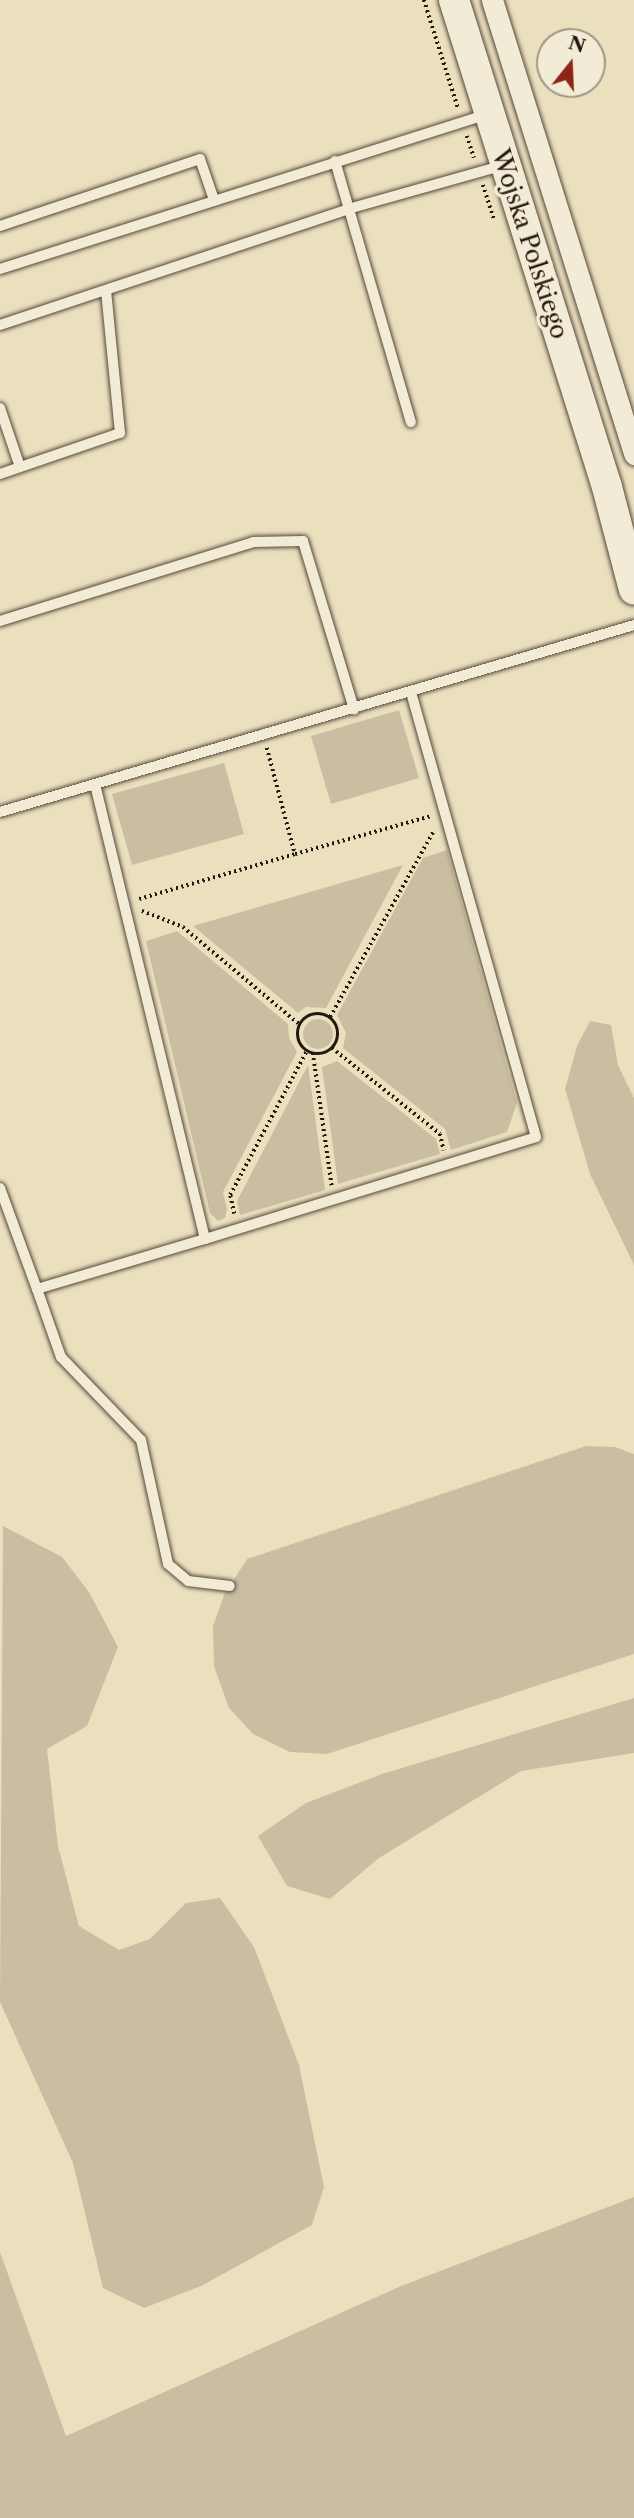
<!DOCTYPE html>
<html>
<head>
<meta charset="utf-8">
<style>
	body { margin:0 }
	#map { position:relative; width:634px; height:2518px; overflow:hidden; background:#ebe0be; font-family:"Libre Caslon Text",serif }
	div>[style] { position:absolute }
	.green>* { inset:0; background:#c9bea1 }
	.round { border-radius:50% }
	.path>* { height:3.5px; margin-top:-1.75px; transform-origin:0; background:repeating-linear-gradient(90deg,#241711 0 2px,transparent 0 5.5px) }
	.path>.ring { margin:-1.75px; padding:0; box-sizing:content-box; background:none; border:3.5px solid #241711; border-radius:50% }
	.roads { filter:drop-shadow(0 0 2px #56493c) drop-shadow(0 0 2px #56493c) }
	.lane>* { height:10px; margin:-5px; padding:0 5px; transform-origin:5px; border-radius:5px; background:#f2ebd5 }
	.street>* { height:21px; margin:-10.5px; padding:0 10.5px; transform-origin:10.5px; border-radius:10.5px; background:#f2ebd5 }
	.secondary>* { height:30px; margin:-15px; padding:0 15px; transform-origin:15px; border-radius:15px; background:#f2ebd5 }
	span { translate:-50% -50%; white-space:nowrap; text-align:center; line-height:1.15; -webkit-text-stroke:7px #f2ebd5; paint-order:stroke }
	.street-label { font-size:24px; color:#241711 }
	.north { position:absolute; left:536px; top:28px; width:70px; height:70px; box-sizing:border-box; background:#f2ebd5; border:2px solid #a09687; border-radius:50%; rotate:18deg; font-size:19px; font-weight:700; line-height:28px; text-align:center; color:#241711 }
	.north::after { content:''; display:block; margin:auto; width:24px; height:32px; background:#8f2418; clip-path:polygon(50% 0,100% 100%,50% 72%,0 100%) }
</style>
</head>
<body>
<div id="map">
	<div class="green">
		<i style="clip-path:polygon(399px 710px,419px 778px,331px 804px,311px 736px)"></i>
		<i style="clip-path:polygon(224px 763px,244px 834px,132px 865px,112px 794px)"></i>
		<i style="clip-path:polygon(447px 850px,517px 1103px,507px 1132px,451px 1150px,445px 1129px,343px 1048px,346px 1033px,337px 1015px,423px 858px)"></i>
		<i style="clip-path:polygon(403px 865px,326px 1008px,306px 1007px,298px 1013px,193px 926px)"></i>
		<i style="clip-path:polygon(177px 931px,288px 1024px,289px 1038px,297px 1052px,223px 1192px,227px 1209px,225px 1218px,218px 1221px,210px 1213px,146px 941px)"></i>
		<i class="round" style="left:303px;top:1019px;width:30px;height:30px"></i>
		<i style="clip-path:polygon(590px 1021px,611px 1025px,618px 1065px,634px 1098px,634px 1265px,590px 1174px,565px 1089px,577px 1046px)"></i>
		<i style="clip-path:polygon(337px 1061px,436px 1139px,440px 1154px,338px 1184px,322px 1067px)"></i>
		<i style="clip-path:polygon(308px 1065px,325px 1190px,240px 1215px,237px 1201px)"></i>
		<i style="clip-path:polygon(586px 1446px,615px 1447px,634px 1454px,634px 1654px,327px 1754px,290px 1752px,253px 1734px,229px 1708px,214px 1666px,213px 1626px,224px 1595px,247px 1559px)"></i>
		<i style="clip-path:polygon(3px 1526px,62px 1557px,89px 1592px,118px 1647px,87px 1726px,47px 1749px,58px 1846px,79px 1926px,119px 1950px,150px 1939px,186px 1903px,220px 1898px,254px 1947px,299px 2065px,324px 2187px,312px 2225px,201px 2286px,144px 2308px,103px 2288px,73px 2163px,0 2002px)"></i>
		<i style="clip-path:polygon(634px 1698px,634px 1753px,521px 1771px,379px 1858px,330px 1899px,287px 1886px,258px 1836px,306px 1803px,382px 1774px)"></i>
		<i style="clip-path:polygon(634px 2197px,634px 2518px,0 2518px,0 2252px,66px 2436px,401px 2286px)"></i>
	</div>
	<div class="path">
		<i style="left:424px;top:0;width:113px;rotate:72.5deg"></i>
		<i style="left:467px;top:136px;width:23px;rotate:72deg"></i>
		<i style="left:483px;top:185px;width:35px;rotate:72deg"></i>
		<i style="left:267px;top:748px;width:110px;rotate:75.2deg"></i>
		<i style="left:295px;top:854px;width:141px;rotate:-15.6deg"></i>
		<i style="left:139px;top:899px;width:162px;rotate:-16.1deg"></i>
		<i style="left:142px;top:911px;width:44px;rotate:21.3deg"></i>
		<i style="left:183px;top:927px;width:153px;rotate:39.9deg"></i>
		<i class="ring" style="left:298px;top:1014px;width:36.5px;height:36.5px"></i>
		<i style="left:330px;top:1017px;width:212px;rotate:-60.9deg"></i>
		<i style="left:332px;top:1048px;width:138px;rotate:38.5deg"></i>
		<i style="left:440px;top:1134px;width:17px;rotate:77deg"></i>
		<i style="left:313px;top:1053px;width:134px;rotate:81.9deg"></i>
		<i style="left:234px;top:1214px;width:19px;rotate:-102deg"></i>
		<i style="left:230px;top:1195px;width:164px;rotate:-62deg"></i>
	</div>
	<div class="roads">
		<div class="lane">
			<i style="left:335px;top:161px;width:272px;rotate:73.8deg"></i>
			<i style="left:0;top:226px;width:211px;rotate:-18.5deg"></i>
			<i style="left:200px;top:159px;width:43px;rotate:71.1deg"></i>
			<i style="left:0;top:269px;width:512px;rotate:-17.62deg"></i>
			<i style="left:0;top:325px;width:367px;rotate:-18.4deg"></i>
			<i style="left:348px;top:209px;width:163px;rotate:-15.7deg"></i>
			<i style="left:0;top:408px;width:62px;rotate:71.3deg"></i>
			<i style="left:0;top:474px;width:127px;rotate:-18.9deg"></i>
			<i style="left:120px;top:433px;width:143px;rotate:-95.6deg"></i>
			<i style="left:0;top:621px;width:265px;rotate:-17.3deg"></i>
			<i style="left:253px;top:542px;width:50px;rotate:-1.1deg"></i>
			<i style="left:303px;top:541px;width:176px;rotate:73.1deg"></i>
			<i style="left:0;top:812px;width:661px;rotate:-16.43deg"></i>
			<i style="left:0;top:1188px;width:108px;rotate:69.9deg"></i>
			<i style="left:37px;top:1289px;width:175px;rotate:-16.6deg"></i>
			<i style="left:205px;top:1239px;width:467px;rotate:-103.6deg"></i>
			<i style="left:205px;top:1239px;width:346px;rotate:-17.1deg"></i>
			<i style="left:536px;top:1137px;width:461px;rotate:-105.7deg"></i>
			<i style="left:37px;top:1289px;width:72px;rotate:70.6deg"></i>
			<i style="left:61px;top:1357px;width:115px;rotate:46.1deg"></i>
			<i style="left:141px;top:1440px;width:127px;rotate:77.7deg"></i>
			<i style="left:168px;top:1564px;width:26px;rotate:40deg"></i>
			<i style="left:188px;top:1581px;width:42px;rotate:6.8deg"></i>
		</div>
		<div class="street">
			<i style="left:492px;top:0;width:476px;rotate:72.6deg"></i>
		</div>
		<div class="secondary">
			<i style="left:454px;top:0;width:510px;rotate:72.56deg"></i>
			<i style="left:607px;top:487px;width:106px;rotate:75.3deg"></i>
		</div>
	</div>
	<div class="street-label">
		<span style="left:530px;top:244px;rotate:72deg">Wojska Polskiego</span>
	</div>
	<div class="north">N</div>
</div>
</body>
</html>
